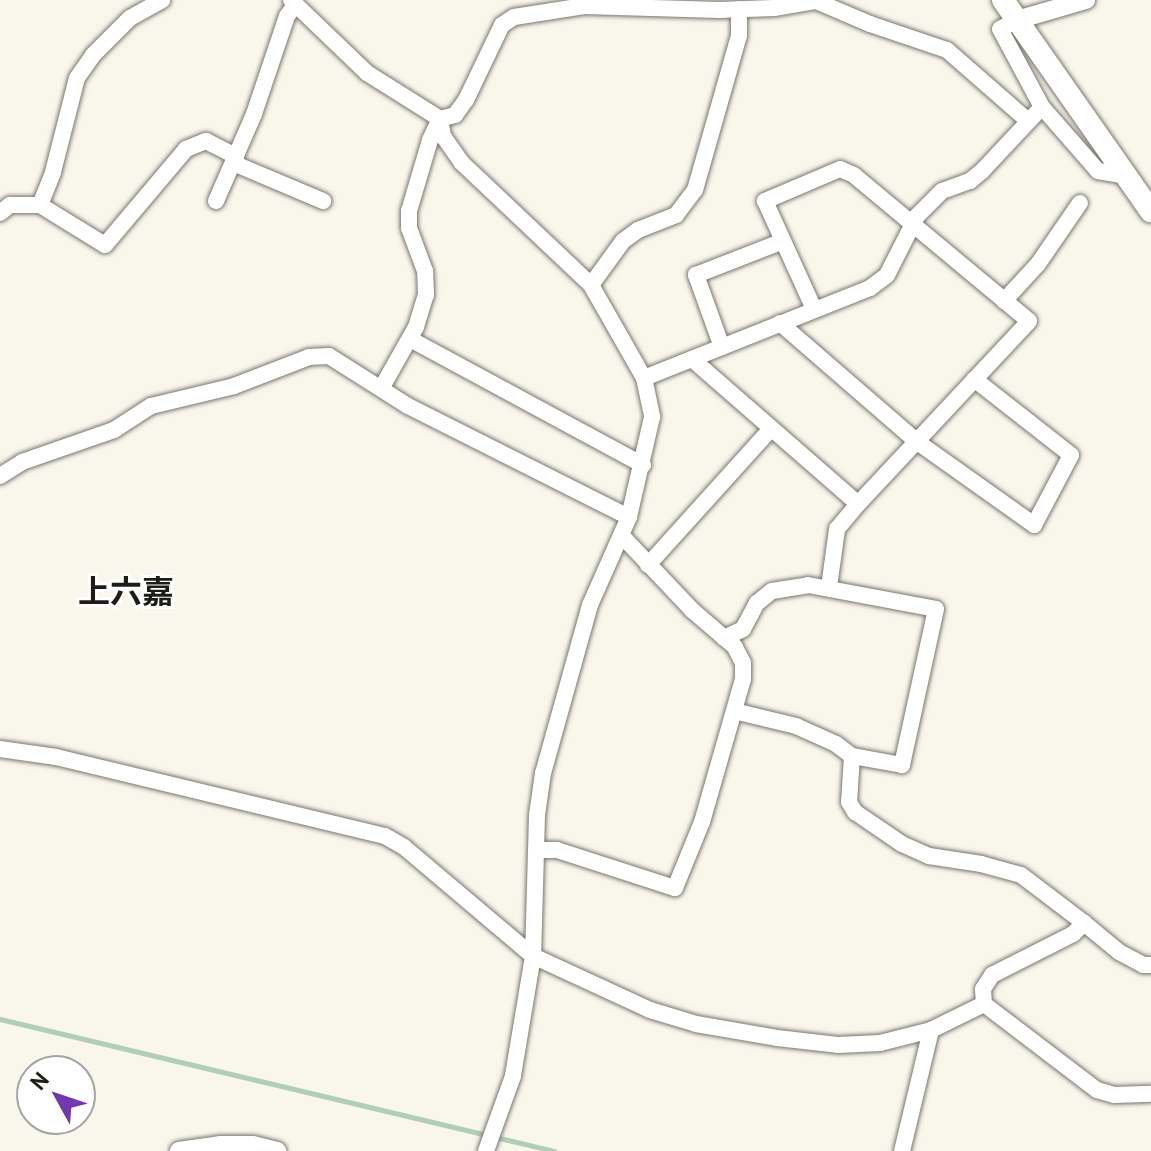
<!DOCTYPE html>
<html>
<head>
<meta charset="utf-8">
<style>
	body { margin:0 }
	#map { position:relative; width:1151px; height:1151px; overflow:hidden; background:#f9f6ec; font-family:"PT Sans","Noto Sans JP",sans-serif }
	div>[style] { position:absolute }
	.stream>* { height:5px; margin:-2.5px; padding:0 2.5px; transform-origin:2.5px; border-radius:2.5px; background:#b2ceb9 }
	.roads { filter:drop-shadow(0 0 2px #79766d) drop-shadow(0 0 2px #79766d) }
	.minor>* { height:16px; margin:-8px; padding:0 8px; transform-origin:8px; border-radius:8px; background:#fff }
	.tertiary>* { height:18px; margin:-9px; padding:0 9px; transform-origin:9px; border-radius:9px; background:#fff }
	.secondary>* { height:22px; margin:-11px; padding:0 11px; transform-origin:11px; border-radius:11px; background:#fff }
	span { translate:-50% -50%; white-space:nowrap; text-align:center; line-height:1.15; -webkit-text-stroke:6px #fff; paint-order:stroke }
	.quarter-label { font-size:32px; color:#1e1c19; font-weight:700 }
	.north { position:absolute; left:16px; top:1055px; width:80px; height:80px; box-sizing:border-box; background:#fff; border:2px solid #a5a4a3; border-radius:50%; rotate:310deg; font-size:22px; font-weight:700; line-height:32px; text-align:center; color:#1e1c19 }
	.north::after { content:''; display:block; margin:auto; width:28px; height:36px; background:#7338ae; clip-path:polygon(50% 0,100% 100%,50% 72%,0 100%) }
</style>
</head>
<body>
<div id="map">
	<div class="stream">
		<i style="left:0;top:1019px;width:570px;rotate:13.4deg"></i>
	</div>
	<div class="roads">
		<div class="minor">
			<i style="left:291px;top:0;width:105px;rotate:43.8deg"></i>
			<i style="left:367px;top:73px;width:86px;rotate:32.2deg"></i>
			<i style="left:440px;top:119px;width:17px;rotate:80deg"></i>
			<i style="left:443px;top:136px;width:33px;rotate:55deg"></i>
			<i style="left:462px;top:163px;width:178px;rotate:43.4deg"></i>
			<i style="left:591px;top:285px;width:107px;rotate:60.3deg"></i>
			<i style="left:644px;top:378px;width:40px;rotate:78deg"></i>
			<i style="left:652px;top:417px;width:103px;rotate:103deg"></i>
			<i style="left:629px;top:517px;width:96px;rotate:113.9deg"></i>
			<i style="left:590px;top:605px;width:174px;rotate:105.6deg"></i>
			<i style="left:543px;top:773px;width:42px;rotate:98.1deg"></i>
			<i style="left:537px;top:815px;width:141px;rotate:91.6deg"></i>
			<i style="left:533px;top:956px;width:122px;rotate:99.5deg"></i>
			<i style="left:513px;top:1076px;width:80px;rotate:109.8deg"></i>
			<i style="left:1017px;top:20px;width:19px;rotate:152deg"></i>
			<i style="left:1000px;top:29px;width:89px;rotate:61.7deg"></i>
			<i style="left:1042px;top:107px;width:85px;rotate:48.8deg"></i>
			<i style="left:1098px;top:171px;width:27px;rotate:10deg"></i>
			<i style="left:233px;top:163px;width:98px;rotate:22.9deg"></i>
			<i style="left:216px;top:201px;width:95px;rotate:-66.4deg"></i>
			<i style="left:254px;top:114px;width:103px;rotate:-71.4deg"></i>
			<i style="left:287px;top:16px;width:14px;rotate:-54deg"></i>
			<i style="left:40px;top:205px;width:76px;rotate:31.6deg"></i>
			<i style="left:105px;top:245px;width:126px;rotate:-49.8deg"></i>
			<i style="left:186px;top:149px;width:22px;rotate:-22deg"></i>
			<i style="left:206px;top:141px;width:34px;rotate:27deg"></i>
			<i style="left:0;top:213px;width:13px;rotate:-39deg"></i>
			<i style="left:10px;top:205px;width:30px"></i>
			<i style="left:40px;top:205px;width:35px;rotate:-68deg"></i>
			<i style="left:53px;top:172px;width:97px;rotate:-75.7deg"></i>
			<i style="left:77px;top:78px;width:28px;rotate:-55deg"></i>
			<i style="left:93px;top:55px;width:52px;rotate:-45deg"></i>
			<i style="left:130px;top:18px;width:37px;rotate:-29deg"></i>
			<i style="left:591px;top:285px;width:54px;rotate:-54deg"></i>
			<i style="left:623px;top:241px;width:19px;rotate:-36deg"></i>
			<i style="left:638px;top:230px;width:41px;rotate:-21.5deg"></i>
			<i style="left:676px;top:215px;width:31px;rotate:-53deg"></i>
			<i style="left:695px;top:190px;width:160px;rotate:-74.1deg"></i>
			<i style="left:739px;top:36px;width:27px;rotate:-90deg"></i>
			<i style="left:1004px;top:301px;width:50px;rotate:-47.4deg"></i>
			<i style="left:1038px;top:264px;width:74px;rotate:-55.5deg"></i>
			<i style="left:780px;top:323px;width:180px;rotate:40.9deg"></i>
			<i style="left:916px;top:441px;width:145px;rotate:35.4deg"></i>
			<i style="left:1034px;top:525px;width:79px;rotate:-62.1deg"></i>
			<i style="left:1071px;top:455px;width:123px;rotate:-141.9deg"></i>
			<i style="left:410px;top:339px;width:265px;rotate:28.4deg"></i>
			<i style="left:722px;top:347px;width:77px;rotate:-109.9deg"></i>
			<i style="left:696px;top:275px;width:93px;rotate:-21.3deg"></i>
			<i style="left:692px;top:359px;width:220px;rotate:41.1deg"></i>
			<i style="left:858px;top:504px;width:250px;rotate:-46.9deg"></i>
			<i style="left:1029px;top:321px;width:228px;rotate:-140.2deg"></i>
			<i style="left:854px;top:175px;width:15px;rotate:-157deg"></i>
			<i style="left:840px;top:169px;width:82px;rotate:156.9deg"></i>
			<i style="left:765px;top:201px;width:119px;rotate:65.6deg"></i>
			<i style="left:644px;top:378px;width:243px;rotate:-21.7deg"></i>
			<i style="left:870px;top:288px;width:21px;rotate:-37deg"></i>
			<i style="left:887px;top:275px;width:66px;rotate:-63deg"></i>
			<i style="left:917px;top:216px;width:35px;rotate:-45deg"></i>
			<i style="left:942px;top:191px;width:30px;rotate:-20deg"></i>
			<i style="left:970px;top:181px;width:17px;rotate:-40deg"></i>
			<i style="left:983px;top:170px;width:86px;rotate:-46.9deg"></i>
			<i style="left:382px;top:387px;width:69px;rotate:-60.5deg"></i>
			<i style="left:416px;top:327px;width:34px;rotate:-73deg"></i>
			<i style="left:426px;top:295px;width:24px;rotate:-92deg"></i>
			<i style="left:425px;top:271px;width:46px;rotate:-110.4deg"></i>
			<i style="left:409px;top:228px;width:17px;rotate:-90deg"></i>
			<i style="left:409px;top:211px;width:74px;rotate:-73.5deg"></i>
			<i style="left:430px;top:140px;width:23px;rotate:-65deg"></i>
			<i style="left:440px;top:119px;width:16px;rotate:-15deg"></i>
			<i style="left:455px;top:115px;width:19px;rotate:-54deg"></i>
			<i style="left:466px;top:100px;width:83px;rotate:-64.4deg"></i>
			<i style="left:502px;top:25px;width:14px;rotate:-34deg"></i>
			<i style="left:514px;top:17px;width:71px;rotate:-8.9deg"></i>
			<i style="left:584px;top:6px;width:135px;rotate:1.7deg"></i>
			<i style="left:719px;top:10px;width:55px;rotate:-2.1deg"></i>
			<i style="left:774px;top:8px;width:43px;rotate:-9.5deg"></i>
			<i style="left:816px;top:1px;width:59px;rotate:23.1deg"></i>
			<i style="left:870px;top:24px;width:81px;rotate:18.7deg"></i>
			<i style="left:947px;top:50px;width:106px;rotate:41.2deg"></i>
			<i style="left:0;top:476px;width:26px;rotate:-32deg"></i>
			<i style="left:22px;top:462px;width:97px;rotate:-19.2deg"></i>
			<i style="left:114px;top:430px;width:44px;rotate:-33deg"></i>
			<i style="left:151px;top:406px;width:85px;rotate:-13.5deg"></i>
			<i style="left:234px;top:386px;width:80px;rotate:-21.1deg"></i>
			<i style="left:309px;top:357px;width:20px;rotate:-3deg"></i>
			<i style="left:329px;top:356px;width:93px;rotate:32.3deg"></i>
			<i style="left:408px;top:406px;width:247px;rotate:26.7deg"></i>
			<i style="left:648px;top:565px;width:183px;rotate:-47.9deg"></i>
			<i style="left:829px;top:587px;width:59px;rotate:-82.1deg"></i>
			<i style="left:837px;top:529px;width:33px;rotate:-50deg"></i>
			<i style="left:724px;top:638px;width:21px;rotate:-25deg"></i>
			<i style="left:743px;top:629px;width:30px;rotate:-62deg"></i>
			<i style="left:757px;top:603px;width:19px;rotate:-39deg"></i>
			<i style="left:772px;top:591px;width:36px;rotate:-9deg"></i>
			<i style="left:808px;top:585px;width:130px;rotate:10.6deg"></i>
			<i style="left:936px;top:609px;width:160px;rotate:102.3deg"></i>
			<i style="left:902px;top:765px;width:51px;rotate:-169.8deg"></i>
			<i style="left:734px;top:711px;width:64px;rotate:13.6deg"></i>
			<i style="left:796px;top:726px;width:44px;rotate:24.2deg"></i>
			<i style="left:836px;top:744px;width:20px;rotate:37deg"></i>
			<i style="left:852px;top:756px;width:46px;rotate:93.7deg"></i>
			<i style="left:849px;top:802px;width:12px;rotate:59deg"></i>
			<i style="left:855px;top:812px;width:57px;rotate:34.2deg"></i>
			<i style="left:902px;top:844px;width:30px;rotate:24deg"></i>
			<i style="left:929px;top:856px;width:53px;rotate:8.7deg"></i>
			<i style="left:981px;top:864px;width:41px;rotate:15.4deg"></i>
			<i style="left:1021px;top:875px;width:79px;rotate:37.3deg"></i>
			<i style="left:0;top:749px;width:57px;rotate:8.1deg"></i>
			<i style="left:56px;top:757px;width:338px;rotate:13.5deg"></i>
			<i style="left:385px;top:836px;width:22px;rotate:30deg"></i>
			<i style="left:404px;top:847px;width:169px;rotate:40.2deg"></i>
			<i style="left:533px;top:956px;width:129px;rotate:24.8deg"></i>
			<i style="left:650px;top:1010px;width:48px;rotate:16.9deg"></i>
			<i style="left:696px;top:1024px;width:82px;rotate:9.8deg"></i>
			<i style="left:777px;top:1038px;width:61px;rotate:6.5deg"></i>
			<i style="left:838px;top:1045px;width:42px;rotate:-2.7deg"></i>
			<i style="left:880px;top:1043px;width:53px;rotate:-14.3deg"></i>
			<i style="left:931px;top:1030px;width:59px;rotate:-26.1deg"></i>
			<i style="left:984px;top:1004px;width:142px;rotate:37.3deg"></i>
			<i style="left:1097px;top:1090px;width:18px;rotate:16deg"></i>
			<i style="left:1114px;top:1095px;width:37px;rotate:-2deg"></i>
			<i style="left:537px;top:850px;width:20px"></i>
			<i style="left:557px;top:850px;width:124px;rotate:17.9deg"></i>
			<i style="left:675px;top:888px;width:71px;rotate:-67.8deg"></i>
			<i style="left:702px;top:822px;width:149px;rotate:-74deg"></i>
			<i style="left:743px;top:679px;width:16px;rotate:-90deg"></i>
			<i style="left:743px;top:663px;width:18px;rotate:-117deg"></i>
			<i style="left:735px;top:647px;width:57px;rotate:-139.3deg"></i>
			<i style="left:692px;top:610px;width:100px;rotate:-133.4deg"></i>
			<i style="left:984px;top:1004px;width:15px;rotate:-94deg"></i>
			<i style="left:983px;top:989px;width:17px;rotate:-57deg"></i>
			<i style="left:992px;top:975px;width:91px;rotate:-26.8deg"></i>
			<i style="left:1073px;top:934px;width:16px;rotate:-45deg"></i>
			<i style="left:1084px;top:923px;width:45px;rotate:39.6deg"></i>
			<i style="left:1119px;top:952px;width:27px;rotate:28deg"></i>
			<i style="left:1143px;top:965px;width:8px"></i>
			<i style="left:902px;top:1151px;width:124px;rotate:-76.5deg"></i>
		</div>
		<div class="tertiary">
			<i style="left:1017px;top:20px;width:72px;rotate:-16.2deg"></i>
			<i style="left:179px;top:1151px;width:41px;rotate:-8.3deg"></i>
			<i style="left:220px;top:1145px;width:33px"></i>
			<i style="left:253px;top:1145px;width:25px;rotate:14deg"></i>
		</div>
		<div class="secondary">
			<i style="left:1003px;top:0;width:258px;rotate:55deg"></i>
		</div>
	</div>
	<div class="quarter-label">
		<span style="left:126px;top:591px">上六嘉</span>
	</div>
	<div class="north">N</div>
</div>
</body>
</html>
